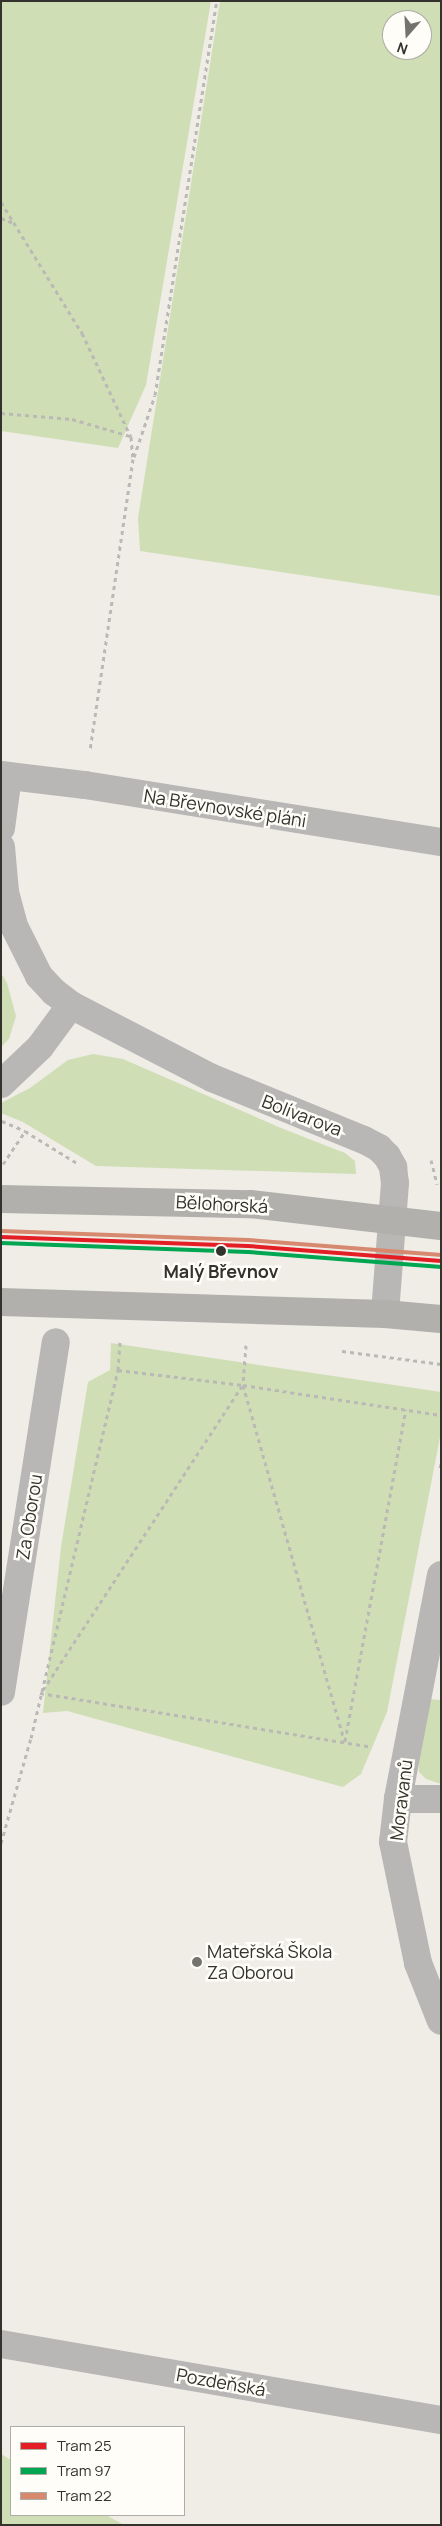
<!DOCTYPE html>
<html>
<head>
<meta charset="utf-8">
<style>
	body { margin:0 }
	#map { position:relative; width:442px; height:2526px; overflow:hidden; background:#efede6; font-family:Manrope,sans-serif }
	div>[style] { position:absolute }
	.green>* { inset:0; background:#cfdeb5 }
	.path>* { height:3px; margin-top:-1.5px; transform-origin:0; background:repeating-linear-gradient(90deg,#bab9b6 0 4px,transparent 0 8px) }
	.minor>* { height:28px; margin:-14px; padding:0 14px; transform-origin:14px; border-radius:14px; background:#b9b7b6 }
	.major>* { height:28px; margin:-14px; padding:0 14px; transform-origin:14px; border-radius:14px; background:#b2b0ac }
	.tram-1>* { height:4px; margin:-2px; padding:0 2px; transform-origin:2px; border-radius:2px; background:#e31e25 }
	.tram-2>* { height:4px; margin:-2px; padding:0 2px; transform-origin:2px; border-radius:2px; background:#00a651 }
	.tram-3>* { height:4px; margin:-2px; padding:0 2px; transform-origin:2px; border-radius:2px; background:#d6896f }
	.dots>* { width:14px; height:14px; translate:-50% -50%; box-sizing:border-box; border:2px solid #fffdf8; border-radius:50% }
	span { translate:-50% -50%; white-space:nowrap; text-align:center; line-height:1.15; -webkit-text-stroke:5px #fffdf8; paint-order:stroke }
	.street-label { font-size:18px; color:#33322c }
	.stop-label { font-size:18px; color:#33322c; font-weight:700 }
	.poi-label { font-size:18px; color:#33322c }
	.left { translate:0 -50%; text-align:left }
	.frame { position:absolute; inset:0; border:2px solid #33322c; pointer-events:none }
	.legend { position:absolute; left:10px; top:2426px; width:175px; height:90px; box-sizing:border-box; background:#fffdf8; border:1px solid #adaca6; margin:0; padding:6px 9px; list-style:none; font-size:15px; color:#33322c }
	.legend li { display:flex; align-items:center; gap:10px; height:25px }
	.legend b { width:25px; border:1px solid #adaca6 }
	.north { position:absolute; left:382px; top:10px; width:50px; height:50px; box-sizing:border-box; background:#fffdf8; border:1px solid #adaca6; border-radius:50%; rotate:199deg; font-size:14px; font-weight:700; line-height:20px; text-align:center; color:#33322c }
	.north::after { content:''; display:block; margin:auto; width:18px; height:22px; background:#75736d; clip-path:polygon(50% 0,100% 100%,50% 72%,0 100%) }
</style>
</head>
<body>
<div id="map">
	<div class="green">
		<i style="clip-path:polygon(1px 1px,211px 1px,146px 385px,118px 448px,1px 431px)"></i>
		<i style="clip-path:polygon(evenodd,220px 1px,441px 1px,441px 596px,140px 551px,138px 518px,220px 1px,392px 20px,422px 20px,422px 50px,392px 50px,392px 20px)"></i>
		<i style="clip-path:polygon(1px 973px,7px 983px,16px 1016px,9px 1039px,1px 1047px)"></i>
		<i style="clip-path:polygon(93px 1054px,123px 1059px,281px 1128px,345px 1153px,355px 1161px,356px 1174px,96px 1166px,23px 1122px,1px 1113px,1px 1103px,30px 1088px,68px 1060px)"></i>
		<i style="clip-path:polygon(111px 1343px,441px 1392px,441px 1432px,387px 1712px,361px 1774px,343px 1787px,67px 1711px,43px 1713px,61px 1547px,88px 1382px,110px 1370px)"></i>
		<i style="clip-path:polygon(429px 1699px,441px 1700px,441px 1784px,426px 1779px,419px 1772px,418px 1759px)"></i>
		<i style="clip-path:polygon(1px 2454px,11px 2460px,11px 2515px,106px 2515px,124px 2525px,1px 2525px)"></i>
	</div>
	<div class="path">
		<i style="left:1px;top:202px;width:154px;rotate:58.3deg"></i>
		<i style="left:82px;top:333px;width:115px;rotate:64.8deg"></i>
		<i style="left:131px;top:437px;width:22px;rotate:85deg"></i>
		<i style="left:133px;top:459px;width:293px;rotate:98.4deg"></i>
		<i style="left:1px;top:218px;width:14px;rotate:21deg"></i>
		<i style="left:1px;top:413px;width:71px;rotate:4.8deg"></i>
		<i style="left:72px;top:419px;width:60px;rotate:16.3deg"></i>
		<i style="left:134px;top:457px;width:65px;rotate:-71.3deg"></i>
		<i style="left:155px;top:395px;width:399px;rotate:-81.1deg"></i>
		<i style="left:2px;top:1121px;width:25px;rotate:23deg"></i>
		<i style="left:431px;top:1160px;width:25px;rotate:76deg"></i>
		<i style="left:3px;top:1164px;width:40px;rotate:-56deg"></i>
		<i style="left:25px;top:1131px;width:61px;rotate:31.6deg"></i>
		<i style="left:246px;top:1345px;width:40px;rotate:94.3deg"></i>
		<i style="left:243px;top:1385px;width:371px;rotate:74.1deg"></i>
		<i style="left:342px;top:1351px;width:100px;rotate:7.5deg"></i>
		<i style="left:118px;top:1370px;width:126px;rotate:6.8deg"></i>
		<i style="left:243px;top:1385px;width:200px;rotate:8.6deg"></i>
		<i style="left:440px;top:1468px;width:4px;rotate:-76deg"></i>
		<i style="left:43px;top:1690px;width:363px;rotate:-56.8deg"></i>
		<i style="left:40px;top:1693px;width:336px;rotate:9.2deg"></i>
		<i style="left:345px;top:1741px;width:337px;rotate:-79.6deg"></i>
		<i style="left:1px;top:1843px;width:109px;rotate:-74.1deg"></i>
		<i style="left:31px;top:1738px;width:378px;rotate:-76.7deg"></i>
		<i style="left:118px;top:1370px;width:29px;rotate:-86deg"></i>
	</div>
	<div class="minor">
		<i style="left:1px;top:775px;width:85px;rotate:6.8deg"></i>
		<i style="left:85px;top:785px;width:361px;rotate:9.1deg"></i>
		<i style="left:1px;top:828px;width:52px;rotate:-82.3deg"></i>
		<i style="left:1px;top:847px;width:45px;rotate:84.9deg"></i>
		<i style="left:5px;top:892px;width:35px;rotate:75deg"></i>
		<i style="left:14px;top:926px;width:56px;rotate:63.4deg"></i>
		<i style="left:39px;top:976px;width:22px;rotate:47deg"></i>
		<i style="left:54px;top:992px;width:21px;rotate:37deg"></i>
		<i style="left:71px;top:1005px;width:159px;rotate:27.4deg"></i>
		<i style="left:212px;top:1078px;width:164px;rotate:22.2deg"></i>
		<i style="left:364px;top:1140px;width:17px;rotate:28deg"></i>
		<i style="left:379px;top:1148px;width:11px;rotate:45deg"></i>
		<i style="left:387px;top:1156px;width:13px;rotate:61deg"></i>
		<i style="left:393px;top:1167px;width:16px;rotate:83deg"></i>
		<i style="left:395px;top:1183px;width:131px;rotate:94.4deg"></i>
		<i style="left:1px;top:1084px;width:54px;rotate:-43.5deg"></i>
		<i style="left:40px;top:1047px;width:52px;rotate:-53.6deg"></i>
		<i style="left:441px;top:1575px;width:228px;rotate:100.9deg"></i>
		<i style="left:398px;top:1799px;width:43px;rotate:96.6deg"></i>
		<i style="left:393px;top:1842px;width:124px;rotate:78.3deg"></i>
		<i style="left:418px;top:1963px;width:62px;rotate:68.4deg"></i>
		<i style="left:1px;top:1692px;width:354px;rotate:-81.1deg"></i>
		<i style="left:398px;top:1799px;width:43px"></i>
		<i style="left:1px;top:2344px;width:447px;rotate:9.8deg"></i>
	</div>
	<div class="major">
		<i style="left:1px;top:1199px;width:249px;rotate:1.2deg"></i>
		<i style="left:250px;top:1204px;width:192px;rotate:6.6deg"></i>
		<i style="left:1px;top:1302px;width:384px;rotate:1.8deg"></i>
		<i style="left:385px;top:1314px;width:56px;rotate:5.1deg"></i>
	</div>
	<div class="tram-1">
		<i style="left:1px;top:1237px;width:247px;rotate:2.1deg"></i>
		<i style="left:248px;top:1246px;width:194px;rotate:4.4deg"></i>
	</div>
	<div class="tram-2">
		<i style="left:1px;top:1243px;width:247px;rotate:2.1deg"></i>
		<i style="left:248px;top:1252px;width:194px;rotate:4.4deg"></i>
	</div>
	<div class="tram-3">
		<i style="left:1px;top:1231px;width:247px;rotate:2.1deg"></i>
		<i style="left:248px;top:1240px;width:194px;rotate:4.4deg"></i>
	</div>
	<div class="dots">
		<i style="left:221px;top:1251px;background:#33322c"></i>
		<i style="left:197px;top:1962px;background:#75736d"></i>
	</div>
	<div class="street-label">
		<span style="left:225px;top:808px;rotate:9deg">Na Břevnovské pláni</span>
		<span style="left:302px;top:1115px;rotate:21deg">Bolívarova</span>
		<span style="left:222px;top:1204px;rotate:3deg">Bělohorská</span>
		<span style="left:29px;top:1517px;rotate:-81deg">Za Oborou</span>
		<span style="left:401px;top:1800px;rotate:-83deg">Moravanů</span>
		<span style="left:221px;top:2382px;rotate:10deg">Pozdeňská</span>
	</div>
	<div class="stop-label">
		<span style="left:221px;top:1271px">Malý Břevnov</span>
	</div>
	<div class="poi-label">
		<span class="left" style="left:207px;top:1962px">Mateřská Škola<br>Za Oborou</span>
	</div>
	<div class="frame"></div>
	<ul class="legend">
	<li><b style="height:6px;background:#e31e25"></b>Tram 25</li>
	<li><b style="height:6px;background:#00a651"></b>Tram 97</li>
	<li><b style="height:6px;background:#d6896f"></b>Tram 22</li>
	</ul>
	<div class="north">N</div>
</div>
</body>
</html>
